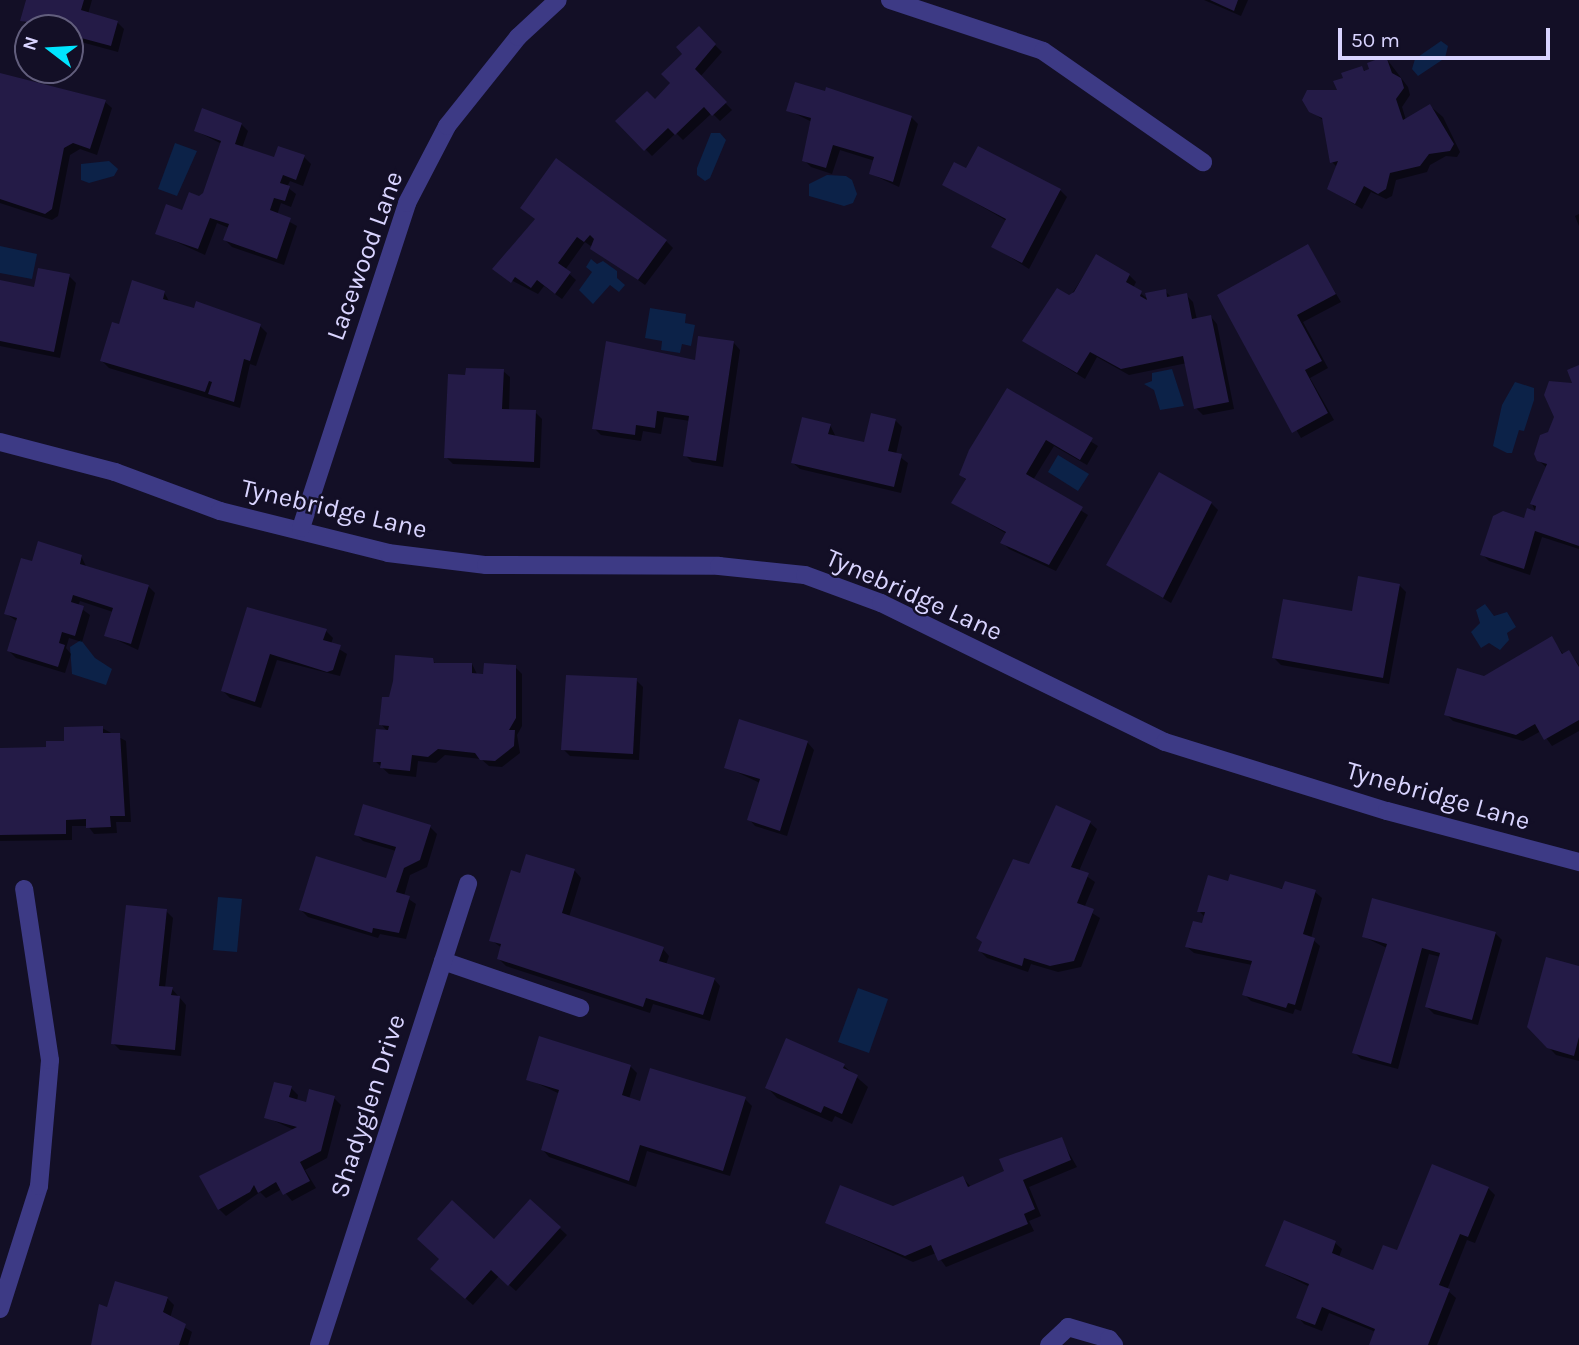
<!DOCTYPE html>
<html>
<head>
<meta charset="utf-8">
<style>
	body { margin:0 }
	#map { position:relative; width:1579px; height:1345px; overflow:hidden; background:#130f26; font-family:Karla,sans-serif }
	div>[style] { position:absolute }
	.water>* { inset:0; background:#0c2248 }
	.shadow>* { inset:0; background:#0007 }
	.building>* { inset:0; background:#241b47 }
	.lane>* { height:18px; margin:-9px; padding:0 9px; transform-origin:9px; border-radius:9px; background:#3d3a85 }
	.street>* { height:18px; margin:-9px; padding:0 9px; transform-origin:9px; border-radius:9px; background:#3d3a85 }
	span { translate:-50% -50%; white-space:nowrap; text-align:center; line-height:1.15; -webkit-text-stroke:5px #130f26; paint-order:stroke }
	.street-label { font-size:26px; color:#d9d4ff }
	.north { position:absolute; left:14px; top:14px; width:70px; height:70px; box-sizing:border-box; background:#130f26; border:2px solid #625e7d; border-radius:50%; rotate:287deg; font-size:19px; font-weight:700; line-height:28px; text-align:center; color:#d9d4ff }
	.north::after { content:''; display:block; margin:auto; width:24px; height:32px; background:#00e5ff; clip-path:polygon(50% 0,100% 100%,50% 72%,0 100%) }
	.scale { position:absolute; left:1338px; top:28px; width:212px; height:32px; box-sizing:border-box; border:4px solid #d9d4ff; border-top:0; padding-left:9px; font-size:21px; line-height:24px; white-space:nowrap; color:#d9d4ff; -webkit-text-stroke:5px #130f26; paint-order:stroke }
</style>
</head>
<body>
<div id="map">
	<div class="water">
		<i style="clip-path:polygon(1441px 41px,1448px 46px,1445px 58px,1418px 76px,1412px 69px,1415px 59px)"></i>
		<i style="clip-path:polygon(711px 133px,720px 133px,726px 140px,710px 178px,705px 181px,697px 175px,697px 168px)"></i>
		<i style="clip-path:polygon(175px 143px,197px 151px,177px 196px,158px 189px)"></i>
		<i style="clip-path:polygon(109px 161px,118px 169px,114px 176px,89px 183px,81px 180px,81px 164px)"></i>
		<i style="clip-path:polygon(827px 175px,846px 176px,852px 180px,857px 194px,853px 203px,844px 206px,809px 196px,809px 184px)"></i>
		<i style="clip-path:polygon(0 246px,37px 254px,32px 279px,0 273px)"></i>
		<i style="clip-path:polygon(591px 259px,597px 264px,603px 261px,617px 271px,617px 278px,625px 285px,619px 292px,610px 285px,593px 304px,579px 290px,592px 272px,586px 267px)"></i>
		<i style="clip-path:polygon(650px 308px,686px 314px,685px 323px,695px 325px,691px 346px,682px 344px,680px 353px,661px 350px,662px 341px,645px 338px)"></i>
		<i style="clip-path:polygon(1172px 369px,1184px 406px,1160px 410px,1154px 390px,1144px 384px,1152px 381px,1152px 373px)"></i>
		<i style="clip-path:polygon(1515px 382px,1534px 388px,1534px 400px,1524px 431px,1519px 430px,1512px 453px,1507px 453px,1493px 446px,1502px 405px)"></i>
		<i style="clip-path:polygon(1058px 455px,1089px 474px,1078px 491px,1048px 472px)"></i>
		<i style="clip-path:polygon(1485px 604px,1494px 616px,1507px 612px,1516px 627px,1507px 633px,1509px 640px,1500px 650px,1489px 643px,1481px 648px,1471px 632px,1480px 623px,1476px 610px)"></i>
		<i style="clip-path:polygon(81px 640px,95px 658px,112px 669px,106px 685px,72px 674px,70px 647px)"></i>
		<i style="clip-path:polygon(218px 897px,242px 899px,237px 952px,213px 950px)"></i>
		<i style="clip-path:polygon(858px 988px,888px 999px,869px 1053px,838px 1042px)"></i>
	</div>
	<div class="shadow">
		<i style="clip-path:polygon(28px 0,92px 0,88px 14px,117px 22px,124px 29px,118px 52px,70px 39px,70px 28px,29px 27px,22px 20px)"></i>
		<i style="clip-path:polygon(1204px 0,1248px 0,1241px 16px)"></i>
		<i style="clip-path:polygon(698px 28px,722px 52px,700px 77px,732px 110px,720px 121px,712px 113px,683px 140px,676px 133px,652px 156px,618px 121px,655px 101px,673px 83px)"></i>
		<i style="clip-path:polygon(1386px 58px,1408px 87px,1410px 95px,1402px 107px,1406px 120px,1430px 106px,1443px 117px,1460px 152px,1457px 157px,1446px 156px,1430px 165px,1427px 172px,1396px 180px,1392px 196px,1386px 199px,1371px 192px,1362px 209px,1329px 189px,1337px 167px,1332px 162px,1324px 121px,1310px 110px,1339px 92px,1345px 79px,1362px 68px,1366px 72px)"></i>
		<i style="clip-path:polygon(105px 102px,112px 108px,97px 155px,80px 149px,70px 155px,58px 216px,52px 220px,0 203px,0 112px)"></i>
		<i style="clip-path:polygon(788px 110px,911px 117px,918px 124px,899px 187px,871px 174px,875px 161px,840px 150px,832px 174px,811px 167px,804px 160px,812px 122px)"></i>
		<i style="clip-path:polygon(241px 124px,248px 131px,242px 148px,275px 160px,304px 157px,311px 164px,303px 186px,290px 181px,287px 187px,296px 194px,291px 207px,281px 203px,277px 215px,297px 226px,284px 265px,232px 247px,225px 240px,229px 228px,217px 223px,205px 255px,157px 233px,204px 193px,222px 144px,196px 131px)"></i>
		<i style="clip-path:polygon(967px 170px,1060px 190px,1067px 197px,1029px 269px,993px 246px,1007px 221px,944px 185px)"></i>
		<i style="clip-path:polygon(1579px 214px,1579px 226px,1575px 216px)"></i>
		<i style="clip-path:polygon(537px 220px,666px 241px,673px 248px,645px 285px,585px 242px,565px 270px,576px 280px,562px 299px,544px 286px,538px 294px,501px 275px)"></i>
		<i style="clip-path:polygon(1308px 247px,1341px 302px,1303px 322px,1328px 368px,1310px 378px,1334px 420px,1301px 438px,1219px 296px)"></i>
		<i style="clip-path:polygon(1096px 256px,1129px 275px,1136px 282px,1133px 288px,1148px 299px,1165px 291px,1172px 298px,1186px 295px,1193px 302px,1197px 320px,1211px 317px,1217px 324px,1234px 409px,1203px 415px,1196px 408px,1187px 363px,1129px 375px,1097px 357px,1085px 379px,1024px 341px,1070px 297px)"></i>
		<i style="clip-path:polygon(69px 276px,76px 283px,60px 358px,0 346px,0 281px,36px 289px)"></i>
		<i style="clip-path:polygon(164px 292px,170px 303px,260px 326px,267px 333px,256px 366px,250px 364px,240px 408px,109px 368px,102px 361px,120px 326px)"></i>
		<i style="clip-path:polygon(607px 343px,696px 362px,734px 343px,740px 350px,723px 467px,692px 462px,685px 455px,690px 421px,664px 417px,661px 434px,643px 431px,641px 441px,601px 435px,594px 428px)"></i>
		<i style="clip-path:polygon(1579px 367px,1579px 549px,1542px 537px,1530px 575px,1489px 561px,1482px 554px,1536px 513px,1532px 504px,1546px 467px,1538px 460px)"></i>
		<i style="clip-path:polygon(503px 371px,510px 377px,509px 411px,535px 412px,542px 419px,540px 468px,453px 464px,446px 457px,467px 376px)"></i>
		<i style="clip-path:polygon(1008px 390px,1098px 446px,1087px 465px,1054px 446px,1033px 480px,1088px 515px,1056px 571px,1009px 549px,1002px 542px,1007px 534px,954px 503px,967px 481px,961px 475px)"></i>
		<i style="clip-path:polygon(895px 420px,902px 427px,896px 454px,908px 463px,901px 493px,800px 469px,793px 463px,830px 425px,836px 437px,865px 444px)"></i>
		<i style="clip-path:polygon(1211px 503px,1218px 510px,1171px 603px,1108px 565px)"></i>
		<i style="clip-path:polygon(81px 556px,87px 568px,148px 586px,155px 593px,138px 650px,106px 635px,113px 612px,80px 601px,78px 606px,90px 615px,82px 642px,69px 638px,66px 648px,71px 654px,65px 673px,16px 658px,9px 651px,18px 622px,5px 613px,33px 564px)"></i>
		<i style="clip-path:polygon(1399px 585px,1406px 592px,1389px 684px,1281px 665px,1274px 658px)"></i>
		<i style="clip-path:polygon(249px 609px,326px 631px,333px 638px,331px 644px,347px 654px,340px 676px,277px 660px,261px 708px,230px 698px,223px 691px)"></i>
		<i style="clip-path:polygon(1551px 638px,1564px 655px,1569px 652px,1579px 665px,1579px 731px,1552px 746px,1541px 731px,1523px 741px,1453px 721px,1446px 714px,1484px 678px)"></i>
		<i style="clip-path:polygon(432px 660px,437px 665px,472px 664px,478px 676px,515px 667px,522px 674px,522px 726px,517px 735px,520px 753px,502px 767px,489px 766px,481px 759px,445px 755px,436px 763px,418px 761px,416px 777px,389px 774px,375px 761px,388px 732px,381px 724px,390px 699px)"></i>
		<i style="clip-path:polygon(636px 680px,643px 687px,639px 760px,570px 756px,563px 749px)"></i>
		<i style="clip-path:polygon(740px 721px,808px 743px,814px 750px,787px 836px,755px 826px,749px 819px,760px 783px,726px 767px)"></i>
		<i style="clip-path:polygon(102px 728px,126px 741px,131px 822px,116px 822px,117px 833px,94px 834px,88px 826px,72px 826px,72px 840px,0 841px,0 750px,48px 749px)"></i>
		<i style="clip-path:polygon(1090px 823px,1097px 829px,1079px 871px,1095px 882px,1084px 908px,1100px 918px,1081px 967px,1058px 972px,1031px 964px,1028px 972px,987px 958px,980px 951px,1030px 866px)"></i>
		<i style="clip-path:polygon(430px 827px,437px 834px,427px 867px,410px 875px,404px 896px,416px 904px,406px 939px,380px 934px,378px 938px,308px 917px,301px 910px,387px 881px,396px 851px,363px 841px,356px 834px)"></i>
		<i style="clip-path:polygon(527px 857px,575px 871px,581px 878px,569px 917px,663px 949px,669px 956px,666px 965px,714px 979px,720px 986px,710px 1021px,653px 1004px,650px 1013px,506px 966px,499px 959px,502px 948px,491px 940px)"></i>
		<i style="clip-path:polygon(1229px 883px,1315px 892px,1322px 898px,1311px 938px,1320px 946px,1301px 1011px,1295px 1009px,1293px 1014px,1251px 1001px,1244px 994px,1252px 965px,1194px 953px,1187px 947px,1203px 926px,1205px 917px,1199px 911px)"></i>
		<i style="clip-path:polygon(166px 911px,173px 918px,165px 988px,172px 989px,186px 1005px,181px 1056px,120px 1050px,113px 1043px)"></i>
		<i style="clip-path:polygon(1495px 933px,1502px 940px,1478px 1025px,1434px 1014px,1427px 1007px,1441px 957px,1429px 954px,1398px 1069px,1361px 1059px,1354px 1052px,1387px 948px,1364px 937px)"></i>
		<i style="clip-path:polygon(1579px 968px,1579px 1061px,1556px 1055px,1529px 1027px)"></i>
		<i style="clip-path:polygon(630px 1066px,637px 1073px,629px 1099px,641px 1103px,745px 1099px,752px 1106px,730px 1176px,647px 1151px,636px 1187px,549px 1157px,543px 1150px,560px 1094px,528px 1079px)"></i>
		<i style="clip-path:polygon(844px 1066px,868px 1087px,852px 1124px,835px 1116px,832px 1122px,777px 1098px,767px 1087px)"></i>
		<i style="clip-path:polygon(291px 1088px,298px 1095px,297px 1101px,307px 1104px,334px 1098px,341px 1105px,327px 1158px,305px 1170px,316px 1188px,292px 1201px,282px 1189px,266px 1198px,260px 1192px,226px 1216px,219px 1209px,294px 1130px,266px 1117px)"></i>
		<i style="clip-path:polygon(1061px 1139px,1077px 1167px,1029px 1187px,1041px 1216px,1029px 1221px,1034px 1231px,946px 1267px,936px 1253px,913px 1262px,827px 1223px,893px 1208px,963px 1178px,971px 1187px,1007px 1172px)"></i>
		<i style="clip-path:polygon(1488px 1188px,1495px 1195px,1475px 1243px,1467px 1240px,1447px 1290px,1456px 1298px,1437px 1345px,1371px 1345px,1376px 1332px,1329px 1313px,1322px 1331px,1304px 1324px,1298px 1317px,1310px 1287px,1267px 1266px,1335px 1243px,1342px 1249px,1339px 1257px,1374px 1272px)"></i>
		<i style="clip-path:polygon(530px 1201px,567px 1235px,516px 1291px,499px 1276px,473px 1305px,439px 1275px,495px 1241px)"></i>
		<i style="clip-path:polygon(167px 1298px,174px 1305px,170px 1318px,192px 1332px,188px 1345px,92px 1345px,108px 1309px)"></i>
	</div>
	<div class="building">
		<i style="clip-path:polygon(26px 0,84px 0,81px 10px,118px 21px,111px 46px,70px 35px,70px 28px,20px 21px)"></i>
		<i style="clip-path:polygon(1210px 0,1238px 0,1234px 11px)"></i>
		<i style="clip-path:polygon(699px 26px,716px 44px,695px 69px,727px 102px,712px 116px,704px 107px,675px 135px,668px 128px,644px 151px,615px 121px,647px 91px,655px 99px,670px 83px,661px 74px,682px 54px,676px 47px)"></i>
		<i style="clip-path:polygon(1386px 56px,1392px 73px,1401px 78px,1404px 88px,1396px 99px,1403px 120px,1430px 104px,1454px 144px,1450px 151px,1429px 154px,1420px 166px,1390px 173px,1386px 189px,1378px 194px,1364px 186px,1355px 204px,1327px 189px,1338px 161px,1330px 163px,1322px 118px,1309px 112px,1302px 100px,1307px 90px,1337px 90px,1333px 81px,1343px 78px,1341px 73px,1362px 66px,1364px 71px,1369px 69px,1367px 63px)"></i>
		<i style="clip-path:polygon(0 73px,106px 100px,90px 149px,73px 143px,64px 148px,52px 209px,45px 214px,0 199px)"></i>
		<i style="clip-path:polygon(795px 82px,825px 91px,826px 87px,912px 116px,893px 182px,869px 174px,874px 157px,833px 145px,826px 168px,802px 161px,811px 118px,786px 111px)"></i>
		<i style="clip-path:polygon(202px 108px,242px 123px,235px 144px,274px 157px,278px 146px,305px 155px,296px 180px,283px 175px,280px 183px,290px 186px,285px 201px,274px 198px,270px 210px,291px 218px,277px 259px,223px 240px,229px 224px,210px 218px,198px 249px,155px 234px,166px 204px,182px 210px,189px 192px,199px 196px,203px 193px,221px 141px,194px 131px)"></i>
		<i style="clip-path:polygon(978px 146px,1061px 189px,1022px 263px,991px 247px,1006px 219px,942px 185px,954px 162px,966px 168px)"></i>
		<i style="clip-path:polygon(556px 158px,667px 240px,638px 280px,590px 249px,594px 239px,590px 235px,584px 242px,577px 237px,558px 263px,571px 272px,555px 294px,537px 280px,531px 288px,515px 277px,511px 283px,492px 269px,535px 219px,520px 208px)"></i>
		<i style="clip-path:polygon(1308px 244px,1336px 294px,1297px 315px,1322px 361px,1305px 370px,1328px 413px,1292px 433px,1217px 295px)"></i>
		<i style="clip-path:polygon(1096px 254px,1130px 274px,1126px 282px,1142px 291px,1140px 296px,1147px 300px,1145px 293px,1166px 289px,1167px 297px,1187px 293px,1192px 319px,1211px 315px,1229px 402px,1194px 409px,1183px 356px,1121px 369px,1090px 352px,1077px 373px,1022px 341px,1057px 288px,1069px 295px,1074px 292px)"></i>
		<i style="clip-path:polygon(38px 268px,70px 274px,54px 352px,0 341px,0 280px,34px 287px)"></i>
		<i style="clip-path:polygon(132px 280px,165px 291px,163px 299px,194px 308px,196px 301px,261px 324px,250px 361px,244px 359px,234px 402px,208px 394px,212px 382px,209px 381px,205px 392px,100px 361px,112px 322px,119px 324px)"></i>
		<i style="clip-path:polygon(698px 336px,734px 341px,716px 461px,683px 456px,689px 416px,657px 411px,655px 428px,636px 425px,635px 435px,592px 429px,606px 341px,695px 360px)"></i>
		<i style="clip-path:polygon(1579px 365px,1579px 546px,1535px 531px,1524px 569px,1480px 555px,1493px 516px,1503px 511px,1524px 518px,1527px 508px,1535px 511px,1536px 506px,1530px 504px,1547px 464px,1537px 461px,1534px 454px,1540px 435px,1548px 432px,1554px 417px,1544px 395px,1549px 381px,1572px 383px,1567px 370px)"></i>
		<i style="clip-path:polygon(466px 368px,504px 369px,502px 409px,536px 410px,534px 462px,444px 458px,448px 374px,465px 375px)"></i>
		<i style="clip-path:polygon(1007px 388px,1093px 438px,1080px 460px,1046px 440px,1026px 474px,1083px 507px,1049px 565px,1000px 543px,1006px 532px,951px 503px,966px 479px,959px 475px,969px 450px)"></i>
		<i style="clip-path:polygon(871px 413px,896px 419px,888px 451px,902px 454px,894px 487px,791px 463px,802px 417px,831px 424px,828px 434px,864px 442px)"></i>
		<i style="clip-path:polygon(1159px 472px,1212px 502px,1163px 598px,1106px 565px)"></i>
		<i style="clip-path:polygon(38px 541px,82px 555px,80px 564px,149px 585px,131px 644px,104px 636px,113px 608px,73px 595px,71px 602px,84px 606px,75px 636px,62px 632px,59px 643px,65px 645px,58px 667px,7px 651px,17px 618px,4px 614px,21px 558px,32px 561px)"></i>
		<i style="clip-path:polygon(1358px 576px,1400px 584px,1383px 678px,1272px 658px,1283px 599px,1352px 611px)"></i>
		<i style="clip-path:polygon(247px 607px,327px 629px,323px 640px,341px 645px,333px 670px,327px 672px,270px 654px,255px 702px,221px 691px)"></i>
		<i style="clip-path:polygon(1552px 636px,1562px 654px,1569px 650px,1579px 667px,1579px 720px,1544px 740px,1535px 724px,1516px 735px,1444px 715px,1457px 668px,1484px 676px)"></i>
		<i style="clip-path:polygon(395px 655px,433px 658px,434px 663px,472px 663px,472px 673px,483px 674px,484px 663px,516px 665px,516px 718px,509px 730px,515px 730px,514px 746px,495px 761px,480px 760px,475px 753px,438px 749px,428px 757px,412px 755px,410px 771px,380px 768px,381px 762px,373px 762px,376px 729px,388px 730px,389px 726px,379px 725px,382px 697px,389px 697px,393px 681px)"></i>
		<i style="clip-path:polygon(566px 675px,637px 678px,633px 754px,561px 750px)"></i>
		<i style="clip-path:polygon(739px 719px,808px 741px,780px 831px,747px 820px,760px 779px,724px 768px)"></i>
		<i style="clip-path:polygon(103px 726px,103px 733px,120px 733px,125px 816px,110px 816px,111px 827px,86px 828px,86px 819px,66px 820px,66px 834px,0 835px,0 748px,46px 747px,46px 741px,64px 741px,64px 727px)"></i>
		<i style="clip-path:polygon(363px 804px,431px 825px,420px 860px,404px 868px,396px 892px,410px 896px,399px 933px,373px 928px,372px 933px,299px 910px,316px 856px,386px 878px,396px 847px,354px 835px)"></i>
		<i style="clip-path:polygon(1056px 805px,1091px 821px,1071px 867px,1089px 873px,1077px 903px,1094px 909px,1074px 961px,1050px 966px,1024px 958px,1022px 966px,978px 951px,982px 942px,976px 938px,1013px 859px,1029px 864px)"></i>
		<i style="clip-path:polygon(526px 854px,575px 869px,562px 913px,664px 947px,659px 961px,715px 978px,703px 1015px,646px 998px,643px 1007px,497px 959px,501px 944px,489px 941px,511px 870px,520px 873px)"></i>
		<i style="clip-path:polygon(1230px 874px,1282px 889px,1285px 881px,1316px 890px,1303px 934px,1315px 938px,1295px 1005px,1288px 1003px,1286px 1008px,1242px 995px,1252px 961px,1185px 947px,1193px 921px,1202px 923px,1205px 912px,1197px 912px,1208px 875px,1228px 881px)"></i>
		<i style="clip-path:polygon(1372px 898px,1496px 932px,1472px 1020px,1425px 1007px,1440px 953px,1422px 948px,1391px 1064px,1352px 1053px,1387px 944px,1362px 937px)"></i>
		<i style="clip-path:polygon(126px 905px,167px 909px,159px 986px,173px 987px,171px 995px,180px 996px,175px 1050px,111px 1044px)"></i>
		<i style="clip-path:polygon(1546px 957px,1579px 966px,1579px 1037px,1574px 1056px,1547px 1048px,1527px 1027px)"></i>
		<i style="clip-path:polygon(539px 1036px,631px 1065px,622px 1095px,640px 1101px,650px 1068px,746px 1097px,723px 1171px,640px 1145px,629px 1181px,541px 1150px,559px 1090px,526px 1080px)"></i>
		<i style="clip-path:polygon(786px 1038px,845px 1064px,843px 1068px,858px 1075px,842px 1114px,824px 1106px,821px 1113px,765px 1088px)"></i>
		<i style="clip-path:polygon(274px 1082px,292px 1086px,289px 1097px,306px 1102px,309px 1089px,335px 1096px,321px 1151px,300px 1162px,310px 1181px,283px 1195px,276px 1182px,258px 1193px,254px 1185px,250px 1192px,218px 1210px,199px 1176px,297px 1127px,264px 1118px)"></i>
		<i style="clip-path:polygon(1062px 1137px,1071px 1160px,1023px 1180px,1035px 1209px,1024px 1214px,1028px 1224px,938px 1261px,931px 1245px,905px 1256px,825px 1223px,840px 1185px,893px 1206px,963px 1176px,968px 1187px,1004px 1171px,999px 1159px)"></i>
		<i style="clip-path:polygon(1432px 1164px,1489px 1187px,1468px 1237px,1460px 1234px,1439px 1285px,1450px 1289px,1428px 1345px,1369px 1345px,1375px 1329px,1322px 1307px,1315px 1325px,1296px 1318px,1309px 1284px,1265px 1266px,1284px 1220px,1336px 1241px,1332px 1253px,1373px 1270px,1383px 1245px,1397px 1250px)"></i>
		<i style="clip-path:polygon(530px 1199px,561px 1227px,508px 1286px,491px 1270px,465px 1299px,430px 1269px,439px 1259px,417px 1239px,452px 1200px,494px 1239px)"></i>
		<i style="clip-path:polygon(115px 1281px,168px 1297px,163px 1312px,186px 1324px,179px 1345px,91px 1345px,99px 1304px,107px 1307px)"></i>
	</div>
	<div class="lane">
		<i style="left:443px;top:961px;width:145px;rotate:18.9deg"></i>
	</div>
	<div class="street">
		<i style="left:890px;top:0;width:161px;rotate:18.4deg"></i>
		<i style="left:1043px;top:51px;width:195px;rotate:34.8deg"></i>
		<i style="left:0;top:442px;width:119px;rotate:14.6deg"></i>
		<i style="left:115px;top:472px;width:112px;rotate:20.4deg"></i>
		<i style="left:220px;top:511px;width:173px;rotate:14deg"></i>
		<i style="left:388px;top:553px;width:99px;rotate:7deg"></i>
		<i style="left:486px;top:565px;width:233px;rotate:0.2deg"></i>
		<i style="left:719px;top:566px;width:86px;rotate:6deg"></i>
		<i style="left:805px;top:575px;width:81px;rotate:20.2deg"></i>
		<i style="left:881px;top:603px;width:316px;rotate:26.1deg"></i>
		<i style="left:1165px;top:742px;width:232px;rotate:17.3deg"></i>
		<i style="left:1387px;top:811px;width:199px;rotate:14.9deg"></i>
		<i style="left:301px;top:528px;width:342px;rotate:-71.9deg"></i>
		<i style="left:407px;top:203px;width:87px;rotate:-62.5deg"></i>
		<i style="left:447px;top:126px;width:114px;rotate:-51.4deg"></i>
		<i style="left:518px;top:37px;width:54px;rotate:-42.8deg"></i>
		<i style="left:0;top:1309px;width:129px;rotate:-72.4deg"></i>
		<i style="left:39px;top:1186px;width:126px;rotate:-85deg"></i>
		<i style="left:50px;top:1060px;width:173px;rotate:-98.6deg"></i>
		<i style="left:319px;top:1345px;width:485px;rotate:-72.1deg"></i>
		<i style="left:1049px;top:1345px;width:26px;rotate:-43deg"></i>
		<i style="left:1068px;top:1327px;width:43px;rotate:16.3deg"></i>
		<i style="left:1109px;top:1339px;width:8px;rotate:50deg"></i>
	</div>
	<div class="street-label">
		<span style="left:365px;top:256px;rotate:-70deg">Lacewood Lane</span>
		<span style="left:334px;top:509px;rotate:13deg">Tynebridge Lane</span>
		<span style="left:914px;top:595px;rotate:24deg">Tynebridge Lane</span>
		<span style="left:1438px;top:796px;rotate:16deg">Tynebridge Lane</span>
		<span style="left:368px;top:1106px;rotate:-72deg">Shadyglen Drive</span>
	</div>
	<div class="north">N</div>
	<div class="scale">50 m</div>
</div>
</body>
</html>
